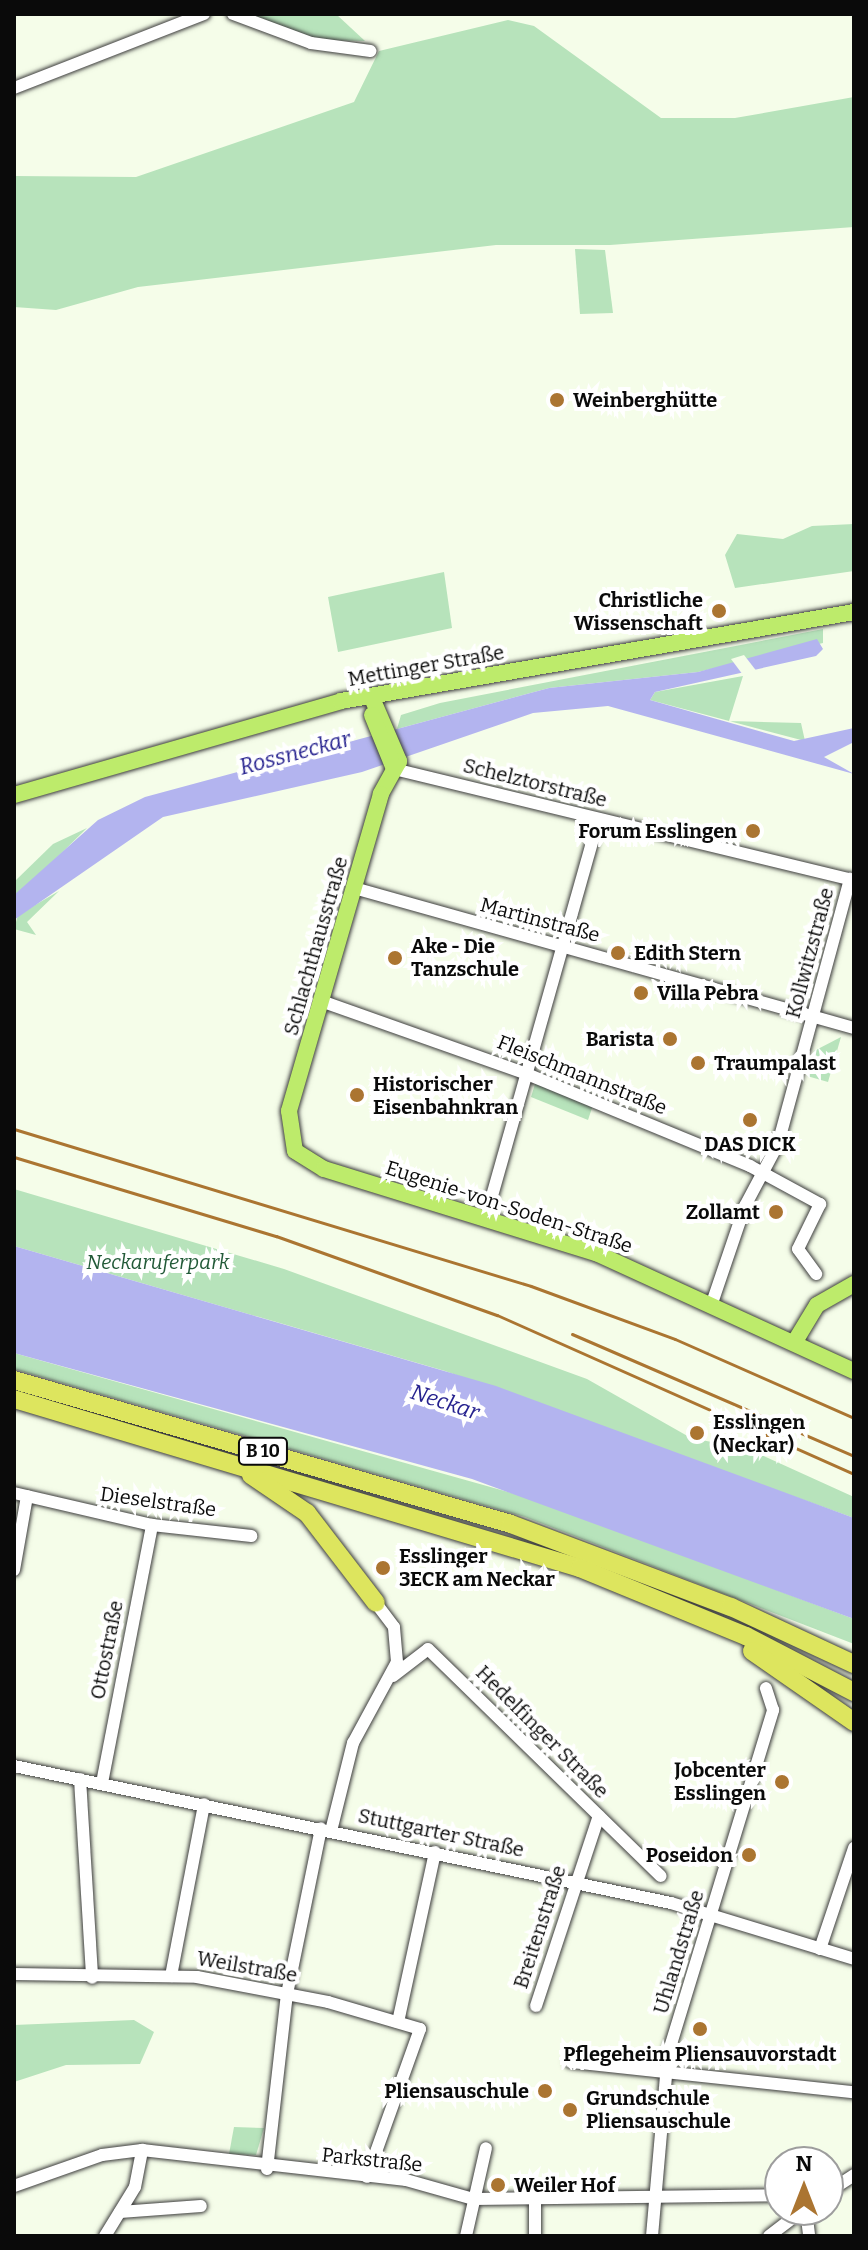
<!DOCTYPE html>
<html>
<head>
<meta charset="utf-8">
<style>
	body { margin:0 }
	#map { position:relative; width:868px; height:2250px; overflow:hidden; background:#f5fde9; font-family:Bitter,serif }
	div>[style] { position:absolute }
	.green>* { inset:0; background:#b7e3bb }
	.water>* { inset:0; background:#b3b4ef }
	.pier>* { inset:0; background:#f5fde9 }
	.roads { filter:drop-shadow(0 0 2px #3d3d3d) drop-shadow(0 0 2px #3d3d3d) }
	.minor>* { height:12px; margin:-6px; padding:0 6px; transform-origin:6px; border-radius:6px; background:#fff }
	.major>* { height:16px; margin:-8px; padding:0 8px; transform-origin:8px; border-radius:8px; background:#bdeb6b }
	.highway>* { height:18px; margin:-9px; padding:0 9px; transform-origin:9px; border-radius:9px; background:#dde55e }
	.rail>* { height:3px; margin:-1.5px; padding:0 1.5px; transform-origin:1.5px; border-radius:1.5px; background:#ab7531 }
	.dots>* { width:22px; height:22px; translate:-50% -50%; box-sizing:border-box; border:4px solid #fff; border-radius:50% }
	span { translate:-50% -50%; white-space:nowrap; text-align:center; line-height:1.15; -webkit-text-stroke:8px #fff; paint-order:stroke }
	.shield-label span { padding:2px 6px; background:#fff; border:2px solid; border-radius:6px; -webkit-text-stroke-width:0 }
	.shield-label { font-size:18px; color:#0a0a0a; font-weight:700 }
	.poi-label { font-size:20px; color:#0a0a0a; font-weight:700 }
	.left { translate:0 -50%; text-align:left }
	.right { translate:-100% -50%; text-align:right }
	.street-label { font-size:20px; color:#0a0a0a }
	.park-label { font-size:20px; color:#225a38; font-style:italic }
	.water-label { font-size:22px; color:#25218e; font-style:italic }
	.frame { position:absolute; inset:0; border:16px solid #0a0a0a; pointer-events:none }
	.north { position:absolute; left:764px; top:2146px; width:80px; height:80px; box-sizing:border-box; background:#fff; border:2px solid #9d9d9d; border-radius:50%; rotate:0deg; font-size:22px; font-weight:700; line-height:32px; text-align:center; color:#0a0a0a }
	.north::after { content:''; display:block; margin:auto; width:28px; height:36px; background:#ab7531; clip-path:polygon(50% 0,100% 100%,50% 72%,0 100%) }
</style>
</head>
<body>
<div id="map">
	<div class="green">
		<i style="clip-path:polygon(244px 14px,336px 14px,365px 41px,315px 40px)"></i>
		<i style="clip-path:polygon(508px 20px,534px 26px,661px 118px,735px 118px,854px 97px,854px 227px,610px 245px,496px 245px,138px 287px,56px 310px,14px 307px,14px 176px,136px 177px,354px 102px,379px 51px)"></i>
		<i style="clip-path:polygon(575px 249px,605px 250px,613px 313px,580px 314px)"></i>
		<i style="clip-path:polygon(854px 524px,854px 571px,735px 588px,725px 555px,737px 534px,783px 539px,812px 526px)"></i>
		<i style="clip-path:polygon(444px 572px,452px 628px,338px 652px,328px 597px)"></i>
		<i style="clip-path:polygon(823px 629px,823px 643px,698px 672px,549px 688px,397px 729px,401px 715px,440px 703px)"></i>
		<i style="clip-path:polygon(743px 676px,729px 721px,801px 723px,805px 741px,650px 700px,655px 692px)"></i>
		<i style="clip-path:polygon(87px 828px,32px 882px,14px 895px,14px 882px,53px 844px)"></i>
		<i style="clip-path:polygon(59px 891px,27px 922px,36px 935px,14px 929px,18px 915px)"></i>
		<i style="clip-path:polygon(841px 1037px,828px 1082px,807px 1076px,814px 1051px)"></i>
		<i style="clip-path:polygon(536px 1081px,593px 1105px,588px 1120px,531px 1097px)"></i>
		<i style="clip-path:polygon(14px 1189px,284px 1269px,587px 1379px,691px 1438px,748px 1449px,854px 1497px,854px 1518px,445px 1371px,14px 1246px)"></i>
		<i style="clip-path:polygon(14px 1353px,540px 1501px,854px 1619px,854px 1644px,525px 1517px,14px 1369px)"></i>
		<i style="clip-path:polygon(134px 2020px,154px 2032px,140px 2064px,66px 2065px,14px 2082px,14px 2025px)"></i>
		<i style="clip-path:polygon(234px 2127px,264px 2128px,256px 2155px,229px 2154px)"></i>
	</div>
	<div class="water">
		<i style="clip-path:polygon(817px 639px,823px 649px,816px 656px,655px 692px,650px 700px,794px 741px,854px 728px,854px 742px,824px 757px,854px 774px,608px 706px,533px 713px,362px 772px,163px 817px,14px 920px,14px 895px,98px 820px,145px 797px,549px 688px,698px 672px)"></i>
		<i style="clip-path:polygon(14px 1246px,496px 1386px,854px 1518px,854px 1619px,472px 1479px,14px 1353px)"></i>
	</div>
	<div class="pier">
		<i style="clip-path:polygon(744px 655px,758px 673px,746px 679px,731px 659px)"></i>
	</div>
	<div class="roads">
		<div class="minor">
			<i style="left:233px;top:14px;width:83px;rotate:20.4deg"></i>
			<i style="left:311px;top:43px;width:60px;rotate:7.7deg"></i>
			<i style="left:14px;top:88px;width:204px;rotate:-21.3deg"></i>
			<i style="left:394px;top:769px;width:473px;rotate:13.6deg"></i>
			<i style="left:354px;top:888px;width:519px;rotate:15.64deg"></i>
			<i style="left:321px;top:1001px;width:219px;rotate:19.5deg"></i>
			<i style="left:527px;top:1074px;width:241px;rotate:22.4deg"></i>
			<i style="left:750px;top:1166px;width:80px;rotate:28.5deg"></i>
			<i style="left:820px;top:1204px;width:50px;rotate:116.1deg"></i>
			<i style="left:798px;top:1249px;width:31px;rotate:54deg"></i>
			<i style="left:486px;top:1217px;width:412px;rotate:-74.2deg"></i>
			<i style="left:711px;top:1306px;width:106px;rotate:-71.2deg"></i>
			<i style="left:745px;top:1206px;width:70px;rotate:-62deg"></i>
			<i style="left:778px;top:1144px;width:275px;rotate:-74.8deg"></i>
			<i style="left:14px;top:1493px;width:142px;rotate:13.1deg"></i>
			<i style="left:152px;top:1525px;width:100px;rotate:6.3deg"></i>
			<i style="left:14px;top:1570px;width:75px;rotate:-80deg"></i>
			<i style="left:393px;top:1676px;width:44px;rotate:-37.6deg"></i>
			<i style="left:428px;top:1649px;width:325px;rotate:44.3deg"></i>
			<i style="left:14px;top:1766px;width:671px;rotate:11.78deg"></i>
			<i style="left:671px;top:1903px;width:191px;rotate:17deg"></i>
			<i style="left:80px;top:1779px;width:199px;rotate:86.5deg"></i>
			<i style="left:102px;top:1783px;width:263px;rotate:-79deg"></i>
			<i style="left:331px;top:1831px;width:91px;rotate:-76deg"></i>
			<i style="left:353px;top:1743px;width:92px;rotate:-61.5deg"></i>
			<i style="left:397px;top:1662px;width:35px;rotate:-95deg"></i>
			<i style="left:394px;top:1627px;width:30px;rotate:-127deg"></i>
			<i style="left:820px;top:1949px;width:107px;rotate:-71.4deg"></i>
			<i style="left:14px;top:1974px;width:183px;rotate:0.9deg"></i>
			<i style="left:197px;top:1977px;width:133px;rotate:10.8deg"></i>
			<i style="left:328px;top:2002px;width:96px;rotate:16.4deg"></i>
			<i style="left:420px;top:2029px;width:157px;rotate:109.7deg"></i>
			<i style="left:171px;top:1976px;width:175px;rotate:-79.1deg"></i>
			<i style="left:536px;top:2006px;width:200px;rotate:-71.7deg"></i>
			<i style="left:398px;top:2022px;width:174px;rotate:-77.7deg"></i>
			<i style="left:571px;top:2062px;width:285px;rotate:6.1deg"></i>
			<i style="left:267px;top:2169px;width:176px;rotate:-83.5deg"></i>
			<i style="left:287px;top:1994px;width:169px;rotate:-78.4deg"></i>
			<i style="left:14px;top:2186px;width:93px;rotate:-19.4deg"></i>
			<i style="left:102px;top:2155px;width:40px;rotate:-7.1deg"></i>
			<i style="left:142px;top:2150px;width:266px;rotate:6.5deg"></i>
			<i style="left:406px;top:2180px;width:70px;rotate:15.8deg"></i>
			<i style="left:473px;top:2199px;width:307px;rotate:-0.7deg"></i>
			<i style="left:828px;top:2192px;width:31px;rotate:-33deg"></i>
			<i style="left:806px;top:2210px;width:26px;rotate:83deg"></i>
			<i style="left:120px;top:2212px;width:81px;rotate:-4.2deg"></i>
			<i style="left:105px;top:2236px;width:57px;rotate:-58.5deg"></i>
			<i style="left:135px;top:2187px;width:38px;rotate:-79deg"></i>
			<i style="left:466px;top:2236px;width:90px;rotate:-77.2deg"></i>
			<i style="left:535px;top:2236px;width:38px;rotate:-90deg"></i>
			<i style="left:652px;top:2236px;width:183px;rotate:-85deg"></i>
			<i style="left:668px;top:2054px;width:360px;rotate:-73deg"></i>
			<i style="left:773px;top:1710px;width:23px;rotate:-108deg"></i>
			<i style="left:769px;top:2236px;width:43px;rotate:-37.4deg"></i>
		</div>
		<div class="major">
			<i style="left:372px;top:698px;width:69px;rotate:66.8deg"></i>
			<i style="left:399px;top:761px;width:38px;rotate:119deg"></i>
			<i style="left:381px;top:794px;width:330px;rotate:106.2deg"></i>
			<i style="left:289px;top:1111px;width:40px;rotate:81.5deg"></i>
			<i style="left:295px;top:1151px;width:34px;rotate:32deg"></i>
			<i style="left:324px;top:1169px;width:285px;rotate:17.2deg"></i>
			<i style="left:596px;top:1253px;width:284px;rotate:24.6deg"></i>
			<i style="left:372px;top:715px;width:58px;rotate:67.8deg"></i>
			<i style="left:14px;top:795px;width:340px;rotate:-16deg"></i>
			<i style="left:341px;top:701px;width:521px;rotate:-9.84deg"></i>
			<i style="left:794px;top:1343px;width:44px;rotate:-58.8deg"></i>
			<i style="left:817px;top:1305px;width:43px;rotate:-29.6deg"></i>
		</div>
		<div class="highway">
			<i style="left:14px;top:1380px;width:517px;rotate:16.16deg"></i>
			<i style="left:511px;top:1524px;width:235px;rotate:20.7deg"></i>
			<i style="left:731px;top:1607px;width:136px;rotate:24.9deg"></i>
			<i style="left:14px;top:1399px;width:591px;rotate:16.62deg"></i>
			<i style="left:580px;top:1568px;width:179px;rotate:22.3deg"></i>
			<i style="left:746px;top:1636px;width:122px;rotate:27.4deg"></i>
			<i style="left:251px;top:1475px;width:68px;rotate:34.2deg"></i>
			<i style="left:307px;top:1513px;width:113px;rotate:52.5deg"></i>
			<i style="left:752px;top:1651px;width:124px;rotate:34.8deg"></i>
		</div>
	</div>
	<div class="rail">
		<i style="left:14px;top:1129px;width:540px;rotate:16.89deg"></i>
		<i style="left:531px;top:1286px;width:153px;rotate:20.2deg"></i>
		<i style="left:675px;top:1339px;width:196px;rotate:23.8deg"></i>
		<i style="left:14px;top:1157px;width:274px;rotate:16.8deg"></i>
		<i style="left:276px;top:1236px;width:235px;rotate:19.7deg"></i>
		<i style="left:497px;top:1315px;width:391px;rotate:24deg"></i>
		<i style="left:572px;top:1334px;width:307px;rotate:23.4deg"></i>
	</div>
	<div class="dots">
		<i style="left:557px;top:400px;background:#ab7531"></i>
		<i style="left:719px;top:611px;background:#ab7531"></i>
		<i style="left:753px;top:831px;background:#ab7531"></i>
		<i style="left:618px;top:953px;background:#ab7531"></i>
		<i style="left:395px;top:958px;background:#ab7531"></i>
		<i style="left:641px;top:993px;background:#ab7531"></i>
		<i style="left:670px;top:1039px;background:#ab7531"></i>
		<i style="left:698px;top:1063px;background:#ab7531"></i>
		<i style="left:357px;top:1095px;background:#ab7531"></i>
		<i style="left:750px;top:1120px;background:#ab7531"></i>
		<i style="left:776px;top:1212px;background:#ab7531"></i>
		<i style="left:697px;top:1433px;background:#ab7531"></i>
		<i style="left:383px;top:1568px;background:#ab7531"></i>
		<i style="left:782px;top:1782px;background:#ab7531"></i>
		<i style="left:749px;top:1855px;background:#ab7531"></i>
		<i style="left:700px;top:2029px;background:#ab7531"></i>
		<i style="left:545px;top:2091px;background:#ab7531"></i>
		<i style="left:570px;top:2110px;background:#ab7531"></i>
		<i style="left:498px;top:2185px;background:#ab7531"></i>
	</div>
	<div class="shield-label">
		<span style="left:263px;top:1451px">B 10</span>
	</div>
	<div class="poi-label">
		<span class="left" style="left:573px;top:400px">Weinberghütte</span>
		<span class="right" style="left:703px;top:612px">Christliche<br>Wissenschaft</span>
		<span class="right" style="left:737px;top:831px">Forum Esslingen</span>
		<span class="left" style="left:411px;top:958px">Ake - Die<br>Tanzschule</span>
		<span class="left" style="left:634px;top:953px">Edith Stern</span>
		<span class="left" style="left:657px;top:993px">Villa Pebra</span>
		<span class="right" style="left:654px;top:1039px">Barista</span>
		<span class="left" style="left:714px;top:1063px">Traumpalast</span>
		<span class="left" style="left:373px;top:1096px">Historischer<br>Eisenbahnkran</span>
		<span style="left:750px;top:1144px">DAS DICK</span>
		<span class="right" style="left:760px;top:1212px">Zollamt</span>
		<span class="left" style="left:713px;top:1434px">Esslingen<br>(Neckar)</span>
		<span class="left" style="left:399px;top:1568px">Esslinger<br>3ECK am Neckar</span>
		<span class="right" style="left:766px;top:1782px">Jobcenter<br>Esslingen</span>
		<span class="right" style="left:733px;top:1855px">Poseidon</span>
		<span style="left:700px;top:2054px">Pflegeheim Pliensauvorstadt</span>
		<span class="right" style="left:529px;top:2091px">Pliensauschule</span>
		<span class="left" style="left:586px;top:2110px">Grundschule<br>Pliensauschule</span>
		<span class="left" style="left:514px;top:2185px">Weiler Hof</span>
	</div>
	<div class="street-label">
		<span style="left:426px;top:666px;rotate:-10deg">Mettinger Straße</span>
		<span style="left:535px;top:783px;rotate:14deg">Schelztorstraße</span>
		<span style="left:540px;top:920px;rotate:15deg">Martinstraße</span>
		<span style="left:316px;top:946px;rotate:-74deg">Schlachthausstraße</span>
		<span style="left:810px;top:953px;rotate:-75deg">Kollwitzstraße</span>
		<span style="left:582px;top:1075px;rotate:22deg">Fleischmannstraße</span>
		<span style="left:509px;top:1207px;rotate:18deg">Eugenie-von-Soden-Straße</span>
		<span style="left:158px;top:1502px;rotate:8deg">Dieselstraße</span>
		<span style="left:107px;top:1650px;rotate:-79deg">Ottostraße</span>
		<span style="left:542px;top:1732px;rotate:45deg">Hedelfinger Straße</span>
		<span style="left:441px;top:1833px;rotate:12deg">Stuttgarter Straße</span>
		<span style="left:540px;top:1927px;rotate:-72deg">Breitenstraße</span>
		<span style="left:679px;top:1952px;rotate:-73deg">Uhlandstraße</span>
		<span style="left:247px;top:1967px;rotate:10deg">Weilstraße</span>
		<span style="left:372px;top:2160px;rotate:6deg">Parkstraße</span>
	</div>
	<div class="park-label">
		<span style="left:158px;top:1262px">Neckaruferpark</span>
	</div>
	<div class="water-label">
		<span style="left:295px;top:753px;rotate:-15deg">Rossneckar</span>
		<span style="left:445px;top:1402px;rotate:18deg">Neckar</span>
	</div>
	<div class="frame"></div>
	<div class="north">N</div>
</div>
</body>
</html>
